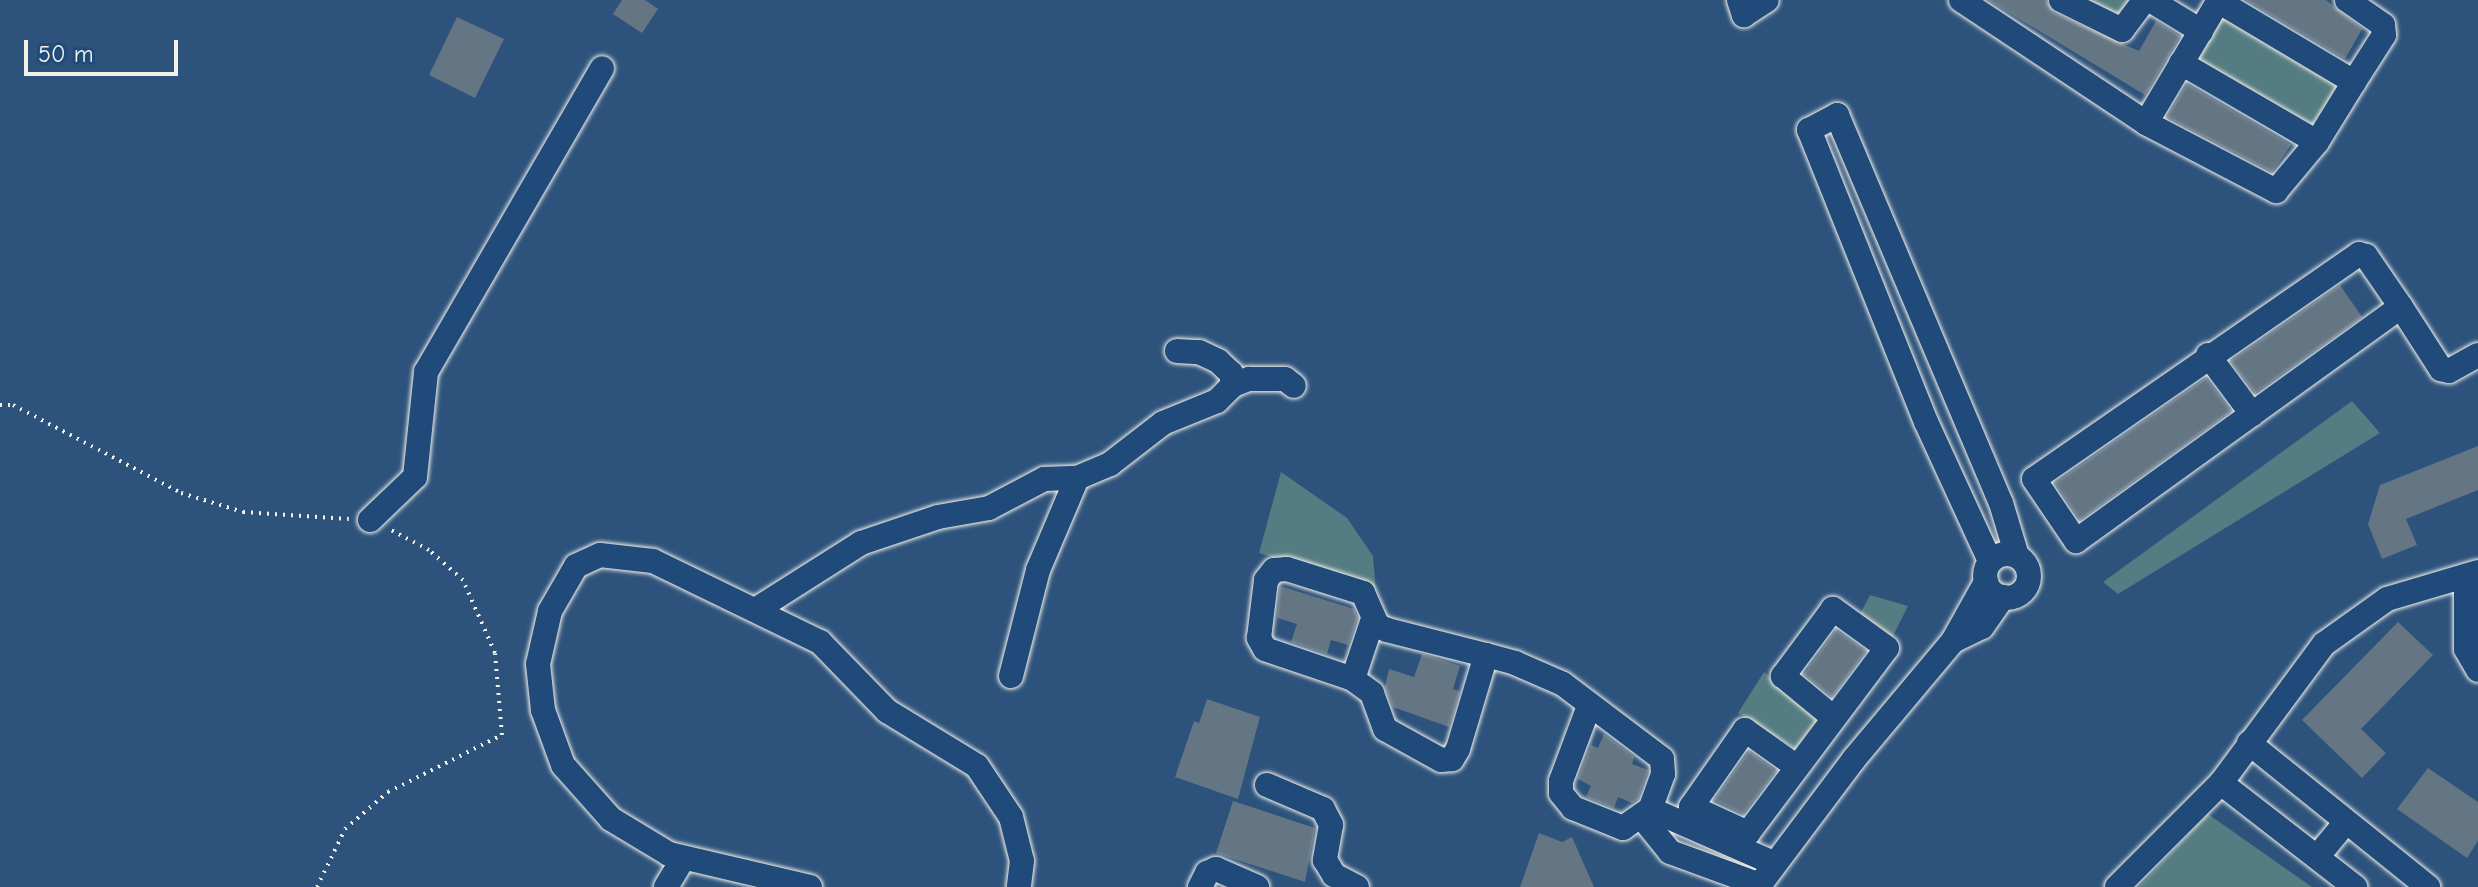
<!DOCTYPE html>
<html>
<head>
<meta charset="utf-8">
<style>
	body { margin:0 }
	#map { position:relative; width:2478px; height:887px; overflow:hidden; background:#2d537c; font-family:"Comic Neue",sans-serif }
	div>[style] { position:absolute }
	.green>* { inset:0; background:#547c82 }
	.building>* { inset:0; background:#647584 }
	.path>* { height:4px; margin-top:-2px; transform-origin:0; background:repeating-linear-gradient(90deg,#f4f1e8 0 2px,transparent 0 8px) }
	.roads { filter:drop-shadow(0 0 2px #f4f1e8) drop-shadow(0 0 2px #f4f1e8) }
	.minor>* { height:24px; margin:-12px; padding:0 12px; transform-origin:12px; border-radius:12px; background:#1f4a7a }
	.minor>.ring { margin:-12px; padding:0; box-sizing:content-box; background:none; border:24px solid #1f4a7a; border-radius:50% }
	span { translate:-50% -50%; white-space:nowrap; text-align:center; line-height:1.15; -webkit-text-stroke:6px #1f4a7a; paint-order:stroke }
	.scale { position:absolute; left:24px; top:40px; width:154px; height:36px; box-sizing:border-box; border:4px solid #f4f1e8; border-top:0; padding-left:10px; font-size:24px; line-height:28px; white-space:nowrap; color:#f4f1e8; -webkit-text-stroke:6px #1f4a7a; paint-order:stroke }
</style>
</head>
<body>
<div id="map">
	<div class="green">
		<i style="clip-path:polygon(2086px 0,2138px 0,2124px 23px)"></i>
		<i style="clip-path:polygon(2224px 12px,2339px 83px,2313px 125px,2196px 60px)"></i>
		<i style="clip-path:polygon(2352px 401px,2380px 433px,2118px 594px,2103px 582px)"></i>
		<i style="clip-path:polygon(1281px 472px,1347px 518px,1373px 556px,1376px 592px,1259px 553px)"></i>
		<i style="clip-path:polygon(1870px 595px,1908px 606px,1892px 638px,1857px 620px)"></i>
		<i style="clip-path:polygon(1764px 672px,1822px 719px,1801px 752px,1738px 713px)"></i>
		<i style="clip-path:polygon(2208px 814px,2312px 887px,2139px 887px)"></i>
	</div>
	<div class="building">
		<i style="clip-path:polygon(622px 0,645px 0,658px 9px,642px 33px,613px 14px)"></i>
		<i style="clip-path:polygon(1988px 0,2046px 0,2054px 13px,2139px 51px,2156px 21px,2180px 36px,2145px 95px)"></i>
		<i style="clip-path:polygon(2246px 0,2326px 0,2362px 29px,2345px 59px)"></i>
		<i style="clip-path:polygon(457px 17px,504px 39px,475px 98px,429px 75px)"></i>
		<i style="clip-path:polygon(2187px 84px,2291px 145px,2272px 172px,2167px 117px)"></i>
		<i style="clip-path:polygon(2340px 285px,2362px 317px,2255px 393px,2231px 361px)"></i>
		<i style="clip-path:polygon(2206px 378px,2231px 411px,2080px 520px,2055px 483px)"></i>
		<i style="clip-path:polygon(2478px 446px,2478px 490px,2406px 519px,2417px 545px,2382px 559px,2368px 524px,2380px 485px)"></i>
		<i style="clip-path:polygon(1280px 586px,1354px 609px,1358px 618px,1348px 645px,1331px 640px,1327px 654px,1291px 642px,1297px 624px,1277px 618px)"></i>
		<i style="clip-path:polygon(2398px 622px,2433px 655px,2361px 729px,2386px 753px,2362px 778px,2302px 720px)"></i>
		<i style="clip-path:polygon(1836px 630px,1866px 651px,1832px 697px,1804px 674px)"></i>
		<i style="clip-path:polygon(1422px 654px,1460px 666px,1453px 689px,1460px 691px,1449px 727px,1393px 707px,1385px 687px,1389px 669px,1414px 677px)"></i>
		<i style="clip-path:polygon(1207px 699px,1260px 717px,1238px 799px,1175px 777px,1194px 721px,1199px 723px)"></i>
		<i style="clip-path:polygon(1604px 734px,1634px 757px,1632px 764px,1648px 770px,1638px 799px,1632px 803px,1618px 797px,1614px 808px,1586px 797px,1591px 786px,1578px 779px,1591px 745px,1598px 748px)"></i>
		<i style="clip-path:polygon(1749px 751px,1776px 771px,1743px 814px,1714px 800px)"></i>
		<i style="clip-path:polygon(2428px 768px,2478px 802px,2478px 841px,2467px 858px,2397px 809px)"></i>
		<i style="clip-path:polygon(1233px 801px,1315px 828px,1305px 882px,1216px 853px)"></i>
		<i style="clip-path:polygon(1539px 833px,1562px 842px,1572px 837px,1594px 887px,1520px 887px)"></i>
	</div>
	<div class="path">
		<i style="left:0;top:405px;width:13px"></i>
		<i style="left:13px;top:405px;width:190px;rotate:27.6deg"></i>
		<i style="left:181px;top:493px;width:65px;rotate:17deg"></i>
		<i style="left:243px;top:512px;width:106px;rotate:3.8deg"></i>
		<i style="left:317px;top:887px;width:64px;rotate:-64.2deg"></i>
		<i style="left:345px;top:829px;width:57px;rotate:-40.7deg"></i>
		<i style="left:388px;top:792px;width:127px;rotate:-26.6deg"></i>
		<i style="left:502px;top:735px;width:82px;rotate:-94.9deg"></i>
		<i style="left:495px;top:653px;width:80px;rotate:-113.7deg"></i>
		<i style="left:463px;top:580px;width:45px;rotate:-138.6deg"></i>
		<i style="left:429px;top:550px;width:43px;rotate:-152.2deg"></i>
	</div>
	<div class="roads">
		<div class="minor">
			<i style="left:1739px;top:0;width:16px;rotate:72deg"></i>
			<i style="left:1744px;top:15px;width:27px;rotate:-33deg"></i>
			<i style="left:1961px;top:0;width:222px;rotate:33.6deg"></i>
			<i style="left:2146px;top:123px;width:147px;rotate:27.6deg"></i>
			<i style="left:2276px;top:191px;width:64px;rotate:-50.1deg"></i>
			<i style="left:2317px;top:142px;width:70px;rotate:-58.3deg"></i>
			<i style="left:2354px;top:82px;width:158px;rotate:-149.2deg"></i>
			<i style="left:2061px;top:0;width:68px;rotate:26.2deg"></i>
			<i style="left:2122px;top:30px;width:38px;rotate:-53deg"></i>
			<i style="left:2150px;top:0;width:60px;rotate:31.3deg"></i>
			<i style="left:2347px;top:0;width:44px;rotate:34.8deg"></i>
			<i style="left:2383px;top:25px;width:10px;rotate:84deg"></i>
			<i style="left:2384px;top:35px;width:56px;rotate:122.6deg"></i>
			<i style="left:2181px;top:63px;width:157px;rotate:30.2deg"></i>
			<i style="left:2146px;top:123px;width:143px;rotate:-59.3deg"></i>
			<i style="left:2401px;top:307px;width:62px;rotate:-124.5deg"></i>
			<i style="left:2366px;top:256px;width:7px;rotate:-164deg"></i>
			<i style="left:2359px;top:254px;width:395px;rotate:145.3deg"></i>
			<i style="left:2034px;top:479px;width:75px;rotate:55.9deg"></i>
			<i style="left:2076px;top:541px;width:400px;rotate:-35.8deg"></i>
			<i style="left:2401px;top:307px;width:74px;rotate:57.2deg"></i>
			<i style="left:2441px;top:369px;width:8px;rotate:14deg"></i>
			<i style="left:2449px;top:371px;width:33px;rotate:-29deg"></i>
			<i style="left:1177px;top:351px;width:22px;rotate:3deg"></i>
			<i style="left:1199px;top:352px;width:21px;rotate:25deg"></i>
			<i style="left:1218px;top:361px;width:18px;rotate:43deg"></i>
			<i style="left:1231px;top:373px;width:12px;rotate:81deg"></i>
			<i style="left:2208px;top:355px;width:74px;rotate:53.3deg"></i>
			<i style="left:370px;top:520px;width:62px;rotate:-43.7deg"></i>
			<i style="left:415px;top:477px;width:106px;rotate:-84deg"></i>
			<i style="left:426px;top:372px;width:351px;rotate:-59.9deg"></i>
			<i class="ring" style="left:1985px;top:554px;width:20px;height:20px"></i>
			<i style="left:1990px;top:561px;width:153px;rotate:-114.7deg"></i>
			<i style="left:1926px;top:422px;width:315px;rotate:-111.8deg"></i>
			<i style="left:1809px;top:130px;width:32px;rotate:-28deg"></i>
			<i style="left:1837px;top:115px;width:421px;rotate:67.1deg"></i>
			<i style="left:2001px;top:503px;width:55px;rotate:73.2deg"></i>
			<i style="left:2466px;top:576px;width:73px;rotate:90deg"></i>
			<i style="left:2466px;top:649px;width:24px;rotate:60deg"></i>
			<i style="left:757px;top:609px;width:123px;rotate:-32.4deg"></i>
			<i style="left:861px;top:543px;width:81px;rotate:-18.7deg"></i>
			<i style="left:938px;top:517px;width:52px;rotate:-10deg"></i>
			<i style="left:989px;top:508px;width:62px;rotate:-27.8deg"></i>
			<i style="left:1044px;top:479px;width:33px;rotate:-2deg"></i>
			<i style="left:1077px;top:478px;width:36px;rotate:-23deg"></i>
			<i style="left:1110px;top:464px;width:67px;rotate:-37.7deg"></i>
			<i style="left:1163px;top:423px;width:58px;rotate:-22.2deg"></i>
			<i style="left:1217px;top:401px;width:23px;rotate:-45deg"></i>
			<i style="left:1233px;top:385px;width:17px;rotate:-21deg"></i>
			<i style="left:1249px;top:379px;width:36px"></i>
			<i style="left:1285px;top:379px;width:11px;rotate:38deg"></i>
			<i style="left:1953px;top:641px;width:32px;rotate:-26deg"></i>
			<i style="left:1982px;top:627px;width:37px;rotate:-55deg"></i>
			<i style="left:1486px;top:655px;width:98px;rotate:106.6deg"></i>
			<i style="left:1458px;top:749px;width:12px;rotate:121deg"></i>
			<i style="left:1452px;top:759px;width:11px;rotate:175deg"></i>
			<i style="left:1441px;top:760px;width:64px;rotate:-151deg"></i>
			<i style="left:1385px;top:729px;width:38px;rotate:-110deg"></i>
			<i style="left:1372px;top:693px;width:24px;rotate:-144deg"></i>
			<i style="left:1353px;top:679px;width:93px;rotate:-161.2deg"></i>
			<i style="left:1265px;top:649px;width:13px;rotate:-119deg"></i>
			<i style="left:1259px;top:638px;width:58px;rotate:-83.1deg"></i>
			<i style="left:1266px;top:580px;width:13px;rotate:-51deg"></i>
			<i style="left:1274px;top:570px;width:13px;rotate:-4deg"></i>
			<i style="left:1287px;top:569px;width:80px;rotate:17.5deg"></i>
			<i style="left:1363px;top:593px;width:36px;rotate:66deg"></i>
			<i style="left:1378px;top:626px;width:10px;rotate:24deg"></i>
			<i style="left:1387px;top:630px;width:102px;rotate:14.2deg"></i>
			<i style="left:1486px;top:655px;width:30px;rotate:15deg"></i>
			<i style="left:1515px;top:663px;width:52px;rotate:23.6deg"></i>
			<i style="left:1563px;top:684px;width:124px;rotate:37.1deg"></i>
			<i style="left:1662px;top:759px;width:15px;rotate:86deg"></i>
			<i style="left:1663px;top:774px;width:37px;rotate:110deg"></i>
			<i style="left:1650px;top:809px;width:33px;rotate:145deg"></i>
			<i style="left:1623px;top:828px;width:54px;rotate:-158.2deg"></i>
			<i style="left:1573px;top:808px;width:19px;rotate:-129deg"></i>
			<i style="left:1561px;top:793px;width:12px;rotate:-90deg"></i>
			<i style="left:1561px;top:781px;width:80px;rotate:-69.5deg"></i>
			<i style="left:1011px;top:676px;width:109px;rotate:-75.7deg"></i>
			<i style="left:1038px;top:570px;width:100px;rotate:-67deg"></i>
			<i style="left:1353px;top:679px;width:63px;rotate:-71.6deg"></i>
			<i style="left:2249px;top:743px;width:230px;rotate:38.8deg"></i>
			<i style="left:1797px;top:767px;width:64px;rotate:-144.6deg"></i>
			<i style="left:1745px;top:730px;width:94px;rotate:125deg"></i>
			<i style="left:1691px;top:807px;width:63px;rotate:24.5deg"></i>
			<i style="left:1748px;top:833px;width:231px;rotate:-53.1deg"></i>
			<i style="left:1887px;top:648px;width:67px;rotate:-144.2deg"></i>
			<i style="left:1833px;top:609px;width:84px;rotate:126.7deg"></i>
			<i style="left:1783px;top:676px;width:66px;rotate:39.5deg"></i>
			<i style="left:2221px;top:783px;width:170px;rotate:37.8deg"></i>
			<i style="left:1267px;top:785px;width:61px;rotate:23.2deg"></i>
			<i style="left:1323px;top:809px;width:18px;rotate:63deg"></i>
			<i style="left:1331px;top:825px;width:36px;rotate:100deg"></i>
			<i style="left:1325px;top:860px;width:17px;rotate:59deg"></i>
			<i style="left:1334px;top:875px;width:26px;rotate:28deg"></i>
			<i style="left:1650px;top:809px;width:134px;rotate:23.7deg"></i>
			<i style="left:1641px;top:816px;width:46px;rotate:51.1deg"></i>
			<i style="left:1670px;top:852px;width:96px;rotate:20.1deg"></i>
			<i style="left:2317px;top:857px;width:45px;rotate:-50.4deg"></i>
			<i style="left:666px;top:887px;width:33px;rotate:-59deg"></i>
			<i style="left:810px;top:887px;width:145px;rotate:-166.8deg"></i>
			<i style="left:669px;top:854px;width:68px;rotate:-148.9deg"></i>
			<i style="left:611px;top:819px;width:72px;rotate:-131.6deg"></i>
			<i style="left:563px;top:765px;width:59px;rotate:-110deg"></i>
			<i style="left:543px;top:710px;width:46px;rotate:-96.2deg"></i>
			<i style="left:538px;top:664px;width:54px;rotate:-77.2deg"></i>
			<i style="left:550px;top:611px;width:52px;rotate:-60deg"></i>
			<i style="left:576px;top:566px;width:26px;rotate:-25deg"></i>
			<i style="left:600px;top:555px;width:53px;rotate:6.5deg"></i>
			<i style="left:653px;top:561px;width:186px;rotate:25.9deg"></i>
			<i style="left:820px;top:642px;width:96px;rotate:45.8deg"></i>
			<i style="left:887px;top:711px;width:105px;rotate:31.4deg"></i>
			<i style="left:977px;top:766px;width:61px;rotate:56.3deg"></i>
			<i style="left:1011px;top:817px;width:45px;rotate:76deg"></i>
			<i style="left:1022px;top:861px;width:26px;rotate:97deg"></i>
			<i style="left:1200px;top:887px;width:16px;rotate:-63deg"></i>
			<i style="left:1207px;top:873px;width:10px;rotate:-24deg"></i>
			<i style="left:1216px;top:869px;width:45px;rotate:23.7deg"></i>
			<i style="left:1758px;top:887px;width:160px;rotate:-53.1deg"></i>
			<i style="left:1854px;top:759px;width:154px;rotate:-50deg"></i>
			<i style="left:1953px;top:641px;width:68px;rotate:-60.8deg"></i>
			<i style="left:2117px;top:887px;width:147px;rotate:-45deg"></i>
			<i style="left:2221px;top:783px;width:173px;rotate:-53.5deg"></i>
			<i style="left:2324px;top:644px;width:77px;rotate:-35.5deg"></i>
			<i style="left:2387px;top:599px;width:95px;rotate:-16.5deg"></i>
		</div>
	</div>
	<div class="scale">50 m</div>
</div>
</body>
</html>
